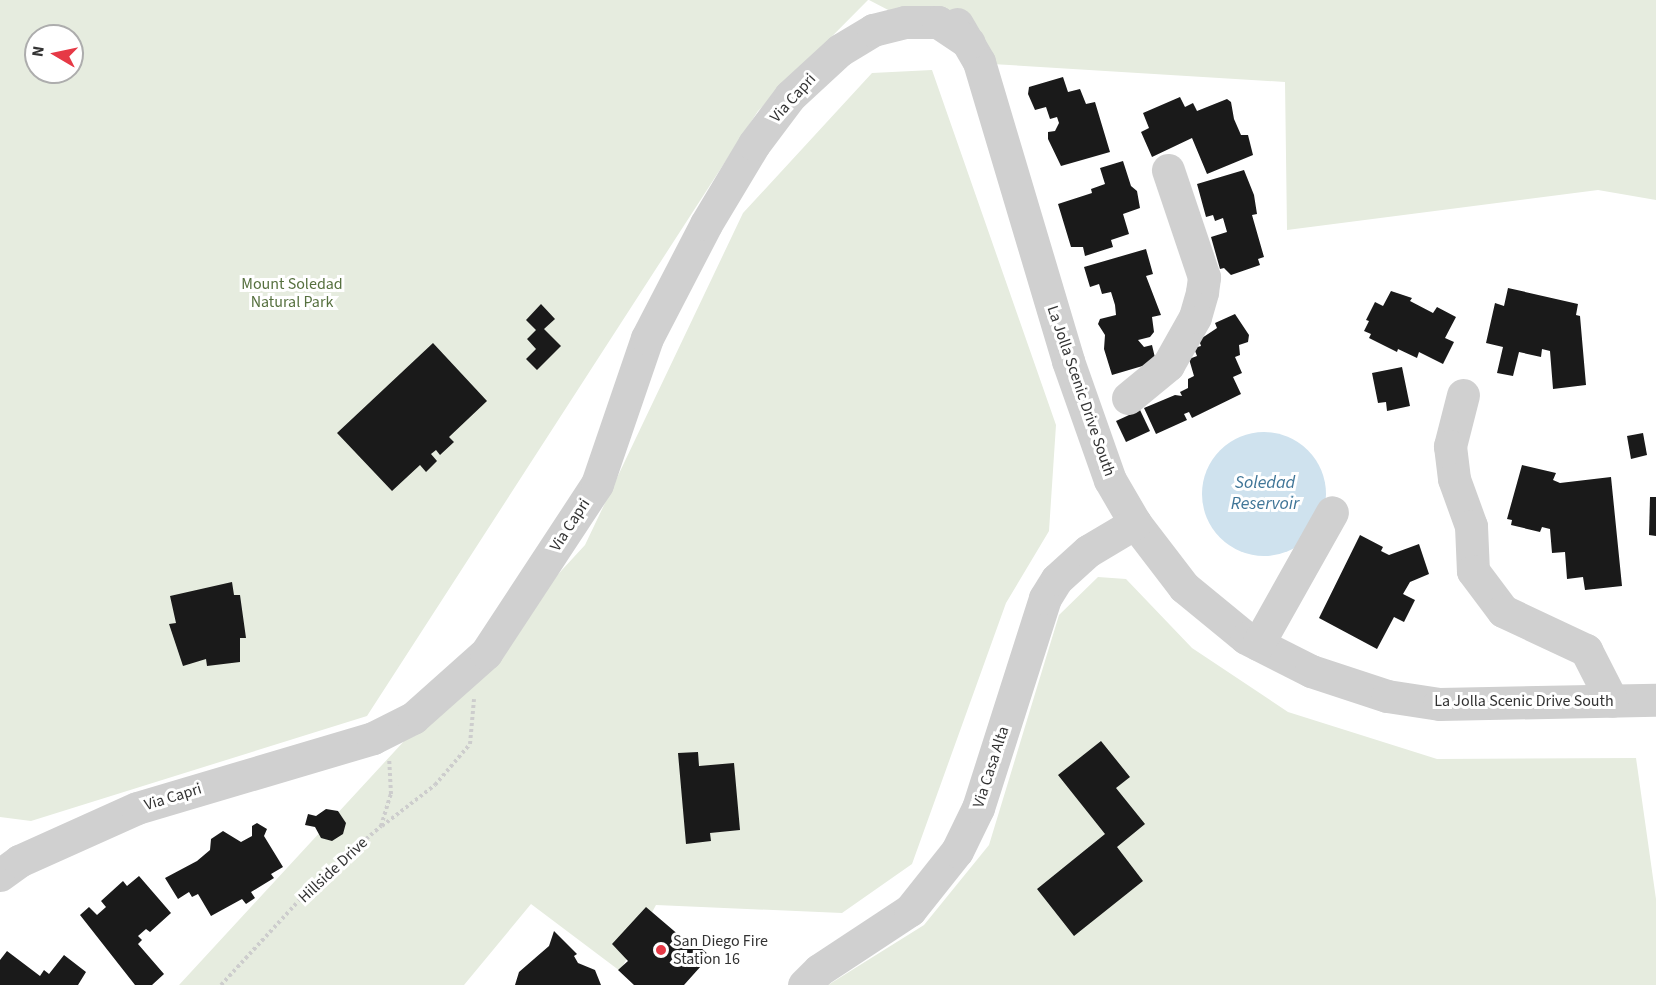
<!DOCTYPE html>
<html>
<head>
<meta charset="utf-8">
<style>
	body { margin:0 }
	#map { position:relative; width:1656px; height:985px; overflow:hidden; background:#fff; font-family:"Source Sans 3",sans-serif }
	div>[style] { position:absolute }
	.green>* { inset:0; background:#e6ecdf }
	.water>* { inset:0; background:#cfe2ee }
	.round { border-radius:50% }
	.building>* { inset:0; background:#1a1a1a }
	.path>* { height:4px; margin-top:-2px; transform-origin:0; background:repeating-linear-gradient(90deg,#cdcdcd 0 3px,transparent 0 6px) }
	.minor>* { height:33px; margin:-16.5px; padding:0 16.5px; transform-origin:16.5px; border-radius:16.5px; background:#d0d0d0 }
	.dots>* { width:16px; height:16px; translate:-50% -50%; box-sizing:border-box; border:3px solid #fff; border-radius:50% }
	span { translate:-50% -50%; white-space:nowrap; text-align:center; line-height:1.15; -webkit-text-stroke:6px #fff; paint-order:stroke }
	.street-label { font-size:16px; color:#333 }
	.park-label { font-size:16px; color:#56703f }
	.poi-label { font-size:16px; color:#333 }
	.left { translate:0 -50%; text-align:left }
	.water-label { font-size:18px; color:#3f7597; font-style:italic }
	.north { position:absolute; left:24px; top:24px; width:60px; height:60px; box-sizing:border-box; background:#fff; border:2px solid #adadad; border-radius:50%; rotate:279deg; font-size:16px; font-weight:700; line-height:24px; text-align:center; color:#333 }
	.north::after { content:''; display:block; margin:auto; width:21px; height:27px; background:#e63946; clip-path:polygon(50% 0,100% 100%,50% 72%,0 100%) }
</style>
</head>
<body>
<div id="map">
	<div class="green">
		<i style="clip-path:polygon(evenodd,0 0,868px 0,758px 111px,367px 716px,31px 821px,0 817px,0 0,36px 36px,72px 36px,72px 72px,36px 72px,36px 36px)"></i>
		<i style="clip-path:polygon(869px 0,1656px 0,1656px 200px,1598px 190px,1287px 230px,1285px 82px,992px 64px)"></i>
		<i style="clip-path:polygon(932px 70px,1056px 425px,1049px 531px,1006px 603px,912px 864px,842px 913px,656px 905px,620px 971px,531px 904px,464px 985px,179px 985px,585px 545px,743px 213px,872px 73px)"></i>
		<i style="clip-path:polygon(1098px 577px,1126px 579px,1192px 648px,1288px 712px,1437px 759px,1636px 758px,1656px 899px,1656px 985px,828px 985px,924px 925px,989px 845px,1059px 615px)"></i>
	</div>
	<div class="water">
		<i class="round" style="left:1202px;top:432px;width:124px;height:124px"></i>
	</div>
	<div class="building">
		<i style="clip-path:polygon(1063px 77px,1068px 92px,1080px 89px,1086px 104px,1095px 102px,1110px 152px,1061px 166px,1048px 139px,1048px 132px,1055px 131px,1059px 123px,1057px 117px,1050px 119px,1046px 107px,1035px 110px,1028px 94px,1029px 87px)"></i>
		<i style="clip-path:polygon(1180px 97px,1185px 107px,1193px 103px,1197px 111px,1227px 99px,1231px 102px,1234px 119px,1241px 135px,1248px 135px,1253px 155px,1207px 174px,1192px 138px,1152px 157px,1141px 132px,1149px 128px,1143px 113px)"></i>
		<i style="clip-path:polygon(1123px 161px,1131px 186px,1137px 191px,1140px 208px,1123px 214px,1129px 234px,1111px 240px,1113px 247px,1085px 256px,1083px 247px,1071px 247px,1058px 204px,1092px 193px,1091px 189px,1105px 184px,1100px 168px)"></i>
		<i style="clip-path:polygon(1244px 170px,1254px 195px,1257px 214px,1252px 215px,1264px 257px,1258px 259px,1260px 265px,1231px 275px,1224px 268px,1220px 269px,1211px 237px,1227px 232px,1223px 218px,1215px 221px,1213px 215px,1206px 217px,1197px 184px)"></i>
		<i style="clip-path:polygon(1146px 249px,1153px 274px,1146px 276px,1161px 315px,1152px 317px,1154px 332px,1150px 337px,1138px 340px,1144px 347px,1152px 345px,1156px 362px,1112px 375px,1104px 349px,1105px 335px,1098px 324px,1100px 319px,1116px 315px,1115px 305px,1111px 292px,1102px 294px,1099px 284px,1090px 287px,1084px 267px)"></i>
		<i style="clip-path:polygon(1508px 288px,1578px 304px,1576px 315px,1580px 316px,1586px 385px,1553px 389px,1550px 351px,1542px 349px,1541px 357px,1519px 352px,1513px 376px,1497px 373px,1503px 347px,1486px 343px,1495px 303px,1504px 306px)"></i>
		<i style="clip-path:polygon(1391px 291px,1412px 298px,1410px 301px,1433px 313px,1437px 307px,1456px 317px,1445px 338px,1454px 342px,1443px 364px,1419px 352px,1417px 358px,1398px 349px,1397px 352px,1369px 338px,1371px 334px,1364px 331px,1369px 321px,1366px 320px,1375px 302px,1383px 306px)"></i>
		<i style="clip-path:polygon(541px 304px,555px 319px,544px 329px,561px 346px,537px 370px,526px 359px,536px 349px,527px 339px,536px 330px,526px 320px)"></i>
		<i style="clip-path:polygon(1235px 314px,1249px 335px,1248px 342px,1239px 345px,1240px 355px,1235px 357px,1242px 373px,1233px 377px,1241px 394px,1192px 418px,1189px 412px,1184px 414px,1187px 420px,1156px 434px,1144px 408px,1175px 395px,1182px 396px,1180px 392px,1188px 388px,1188px 379px,1194px 376px,1189px 359px,1197px 356px,1194px 348px,1201px 346px,1199px 340px,1217px 328px,1215px 323px)"></i>
		<i style="clip-path:polygon(433px 343px,487px 401px,449px 437px,454px 442px,440px 455px,436px 450px,431px 454px,437px 461px,426px 472px,420px 465px,392px 491px,337px 433px)"></i>
		<i style="clip-path:polygon(1402px 367px,1410px 406px,1387px 411px,1386px 402px,1378px 403px,1372px 373px)"></i>
		<i style="clip-path:polygon(1140px 410px,1150px 431px,1126px 442px,1116px 421px)"></i>
		<i style="clip-path:polygon(1643px 433px,1647px 455px,1631px 459px,1627px 436px)"></i>
		<i style="clip-path:polygon(1522px 465px,1556px 473px,1553px 480px,1560px 483px,1611px 477px,1622px 586px,1585px 590px,1583px 577px,1567px 579px,1565px 552px,1552px 553px,1550px 529px,1542px 527px,1540px 532px,1511px 525px,1512px 520px,1507px 519px)"></i>
		<i style="clip-path:polygon(1650px 497px,1656px 497px,1656px 536px,1649px 535px)"></i>
		<i style="clip-path:polygon(1360px 535px,1383px 547px,1381px 551px,1389px 555px,1419px 544px,1429px 574px,1410px 582px,1403px 594px,1415px 600px,1404px 622px,1394px 617px,1377px 649px,1319px 618px)"></i>
		<i style="clip-path:polygon(232px 582px,234px 595px,240px 595px,246px 638px,240px 638px,240px 662px,207px 666px,206px 659px,183px 666px,169px 624px,176px 623px,170px 596px)"></i>
		<i style="clip-path:polygon(1101px 741px,1130px 777px,1116px 788px,1145px 824px,1117px 847px,1143px 881px,1074px 936px,1037px 889px,1105px 834px,1058px 775px)"></i>
		<i style="clip-path:polygon(698px 752px,699px 766px,734px 763px,740px 830px,710px 833px,711px 841px,686px 844px,678px 753px)"></i>
		<i style="clip-path:polygon(326px 809px,338px 811px,346px 823px,343px 834px,332px 841px,321px 838px,315px 827px,305px 825px,308px 814px,316px 816px)"></i>
		<i style="clip-path:polygon(257px 823px,267px 829px,264px 836px,283px 867px,271px 874px,274px 878px,251px 892px,255px 898px,246px 904px,242px 899px,211px 916px,198px 894px,192px 897px,189px 892px,178px 899px,165px 878px,197px 861px,210px 850px,211px 839px,223px 831px,241px 842px,252px 836px,252px 826px)"></i>
		<i style="clip-path:polygon(139px 876px,171px 913px,150px 932px,146px 929px,138px 936px,142px 940px,138px 944px,164px 974px,152px 985px,135px 985px,80px 915px,89px 907px,97px 915px,106px 907px,101px 901px,123px 881px,127px 886px)"></i>
		<i style="clip-path:polygon(646px 907px,687px 942px,690px 938px,710px 956px,684px 985px,634px 985px,618px 970px,628px 961px,612px 944px)"></i>
		<i style="clip-path:polygon(554px 931px,577px 954px,574px 956px,578px 963px,595px 970px,601px 985px,515px 985px,519px 972px,549px 946px)"></i>
		<i style="clip-path:polygon(7px 951px,40px 976px,44px 970px,49px 974px,64px 955px,86px 972px,78px 985px,0 985px,0 960px)"></i>
	</div>
	<div class="path">
		<i style="left:382px;top:826px;width:67px;rotate:-37.7deg"></i>
		<i style="left:435px;top:785px;width:54px;rotate:-49.5deg"></i>
		<i style="left:470px;top:744px;width:45px;rotate:-84.9deg"></i>
		<i style="left:221px;top:985px;width:140px;rotate:-47.3deg"></i>
		<i style="left:316px;top:882px;width:86px;rotate:-40.7deg"></i>
		<i style="left:381px;top:826px;width:34px;rotate:-73deg"></i>
		<i style="left:391px;top:794px;width:34px;rotate:-93deg"></i>
	</div>
	<div class="minor">
		<i style="left:957px;top:24px;width:44px;rotate:59.9deg"></i>
		<i style="left:979px;top:62px;width:312px;rotate:73.4deg"></i>
		<i style="left:1068px;top:361px;width:126px;rotate:70.6deg"></i>
		<i style="left:1110px;top:480px;width:50px;rotate:59.8deg"></i>
		<i style="left:1135px;top:523px;width:81px;rotate:52.6deg"></i>
		<i style="left:1184px;top:587px;width:80px;rotate:39.4deg"></i>
		<i style="left:1246px;top:638px;width:73px;rotate:26.9deg"></i>
		<i style="left:1311px;top:671px;width:80px;rotate:18.2deg"></i>
		<i style="left:1387px;top:696px;width:53px;rotate:8.7deg"></i>
		<i style="left:1439px;top:704px;width:217px;rotate:-1.1deg"></i>
		<i style="left:1463px;top:395px;width:53px;rotate:104.3deg"></i>
		<i style="left:1450px;top:446px;width:33px;rotate:83deg"></i>
		<i style="left:1454px;top:479px;width:50px;rotate:70.1deg"></i>
		<i style="left:1471px;top:526px;width:45px;rotate:87.5deg"></i>
		<i style="left:1473px;top:571px;width:50px;rotate:53.1deg"></i>
		<i style="left:1503px;top:611px;width:92px;rotate:25.2deg"></i>
		<i style="left:1586px;top:650px;width:57px;rotate:63deg"></i>
		<i style="left:1128px;top:398px;width:52px;rotate:-39.5deg"></i>
		<i style="left:1168px;top:365px;width:55px;rotate:-60.6deg"></i>
		<i style="left:1195px;top:317px;width:26px;rotate:-74deg"></i>
		<i style="left:1202px;top:292px;width:15px;rotate:-82deg"></i>
		<i style="left:1204px;top:277px;width:113px;rotate:-108.6deg"></i>
		<i style="left:1258px;top:644px;width:151px;rotate:-60.7deg"></i>
		<i style="left:0;top:875px;width:24px;rotate:-36deg"></i>
		<i style="left:19px;top:861px;width:129px;rotate:-24.2deg"></i>
		<i style="left:137px;top:808px;width:246px;rotate:-16.5deg"></i>
		<i style="left:373px;top:738px;width:45px;rotate:-26.6deg"></i>
		<i style="left:413px;top:718px;width:98px;rotate:-41.7deg"></i>
		<i style="left:486px;top:653px;width:202px;rotate:-56.7deg"></i>
		<i style="left:597px;top:484px;width:154px;rotate:-71.1deg"></i>
		<i style="left:647px;top:338px;width:128px;rotate:-62.6deg"></i>
		<i style="left:706px;top:224px;width:93px;rotate:-59deg"></i>
		<i style="left:754px;top:144px;width:60px;rotate:-53.1deg"></i>
		<i style="left:790px;top:96px;width:68px;rotate:-42.6deg"></i>
		<i style="left:840px;top:50px;width:39px;rotate:-31deg"></i>
		<i style="left:873px;top:30px;width:33px;rotate:-14deg"></i>
		<i style="left:905px;top:22px;width:33px"></i>
		<i style="left:938px;top:22px;width:37px;rotate:34deg"></i>
		<i style="left:804px;top:985px;width:21px;rotate:-45deg"></i>
		<i style="left:819px;top:970px;width:109px;rotate:-33.4deg"></i>
		<i style="left:910px;top:910px;width:75px;rotate:-51.5deg"></i>
		<i style="left:957px;top:851px;width:48px;rotate:-64deg"></i>
		<i style="left:978px;top:808px;width:220px;rotate:-72.3deg"></i>
		<i style="left:1045px;top:598px;width:22px;rotate:-58deg"></i>
		<i style="left:1057px;top:579px;width:42px;rotate:-42.1deg"></i>
		<i style="left:1088px;top:551px;width:55px;rotate:-30.8deg"></i>
	</div>
	<div class="dots">
		<i style="left:661px;top:950px;background:#e63946"></i>
	</div>
	<div class="street-label">
		<span style="left:793px;top:98px;rotate:-48deg">Via Capri</span>
		<span style="left:1081px;top:391px;rotate:71deg">La Jolla Scenic Drive South</span>
		<span style="left:570px;top:525px;rotate:-57deg">Via Capri</span>
		<span style="left:1524px;top:701px">La Jolla Scenic Drive South</span>
		<span style="left:991px;top:767px;rotate:-72deg">Via Casa Alta</span>
		<span style="left:173px;top:797px;rotate:-17deg">Via Capri</span>
		<span style="left:333px;top:870px;rotate:-43deg">Hillside Drive</span>
	</div>
	<div class="park-label">
		<span style="left:292px;top:293px">Mount Soledad<br>Natural Park</span>
	</div>
	<div class="poi-label">
		<span class="left" style="left:673px;top:950px">San Diego Fire<br>Station 16</span>
	</div>
	<div class="water-label">
		<span style="left:1265px;top:494px">Soledad<br>Reservoir</span>
	</div>
	<div class="north">N</div>
</div>
</body>
</html>
